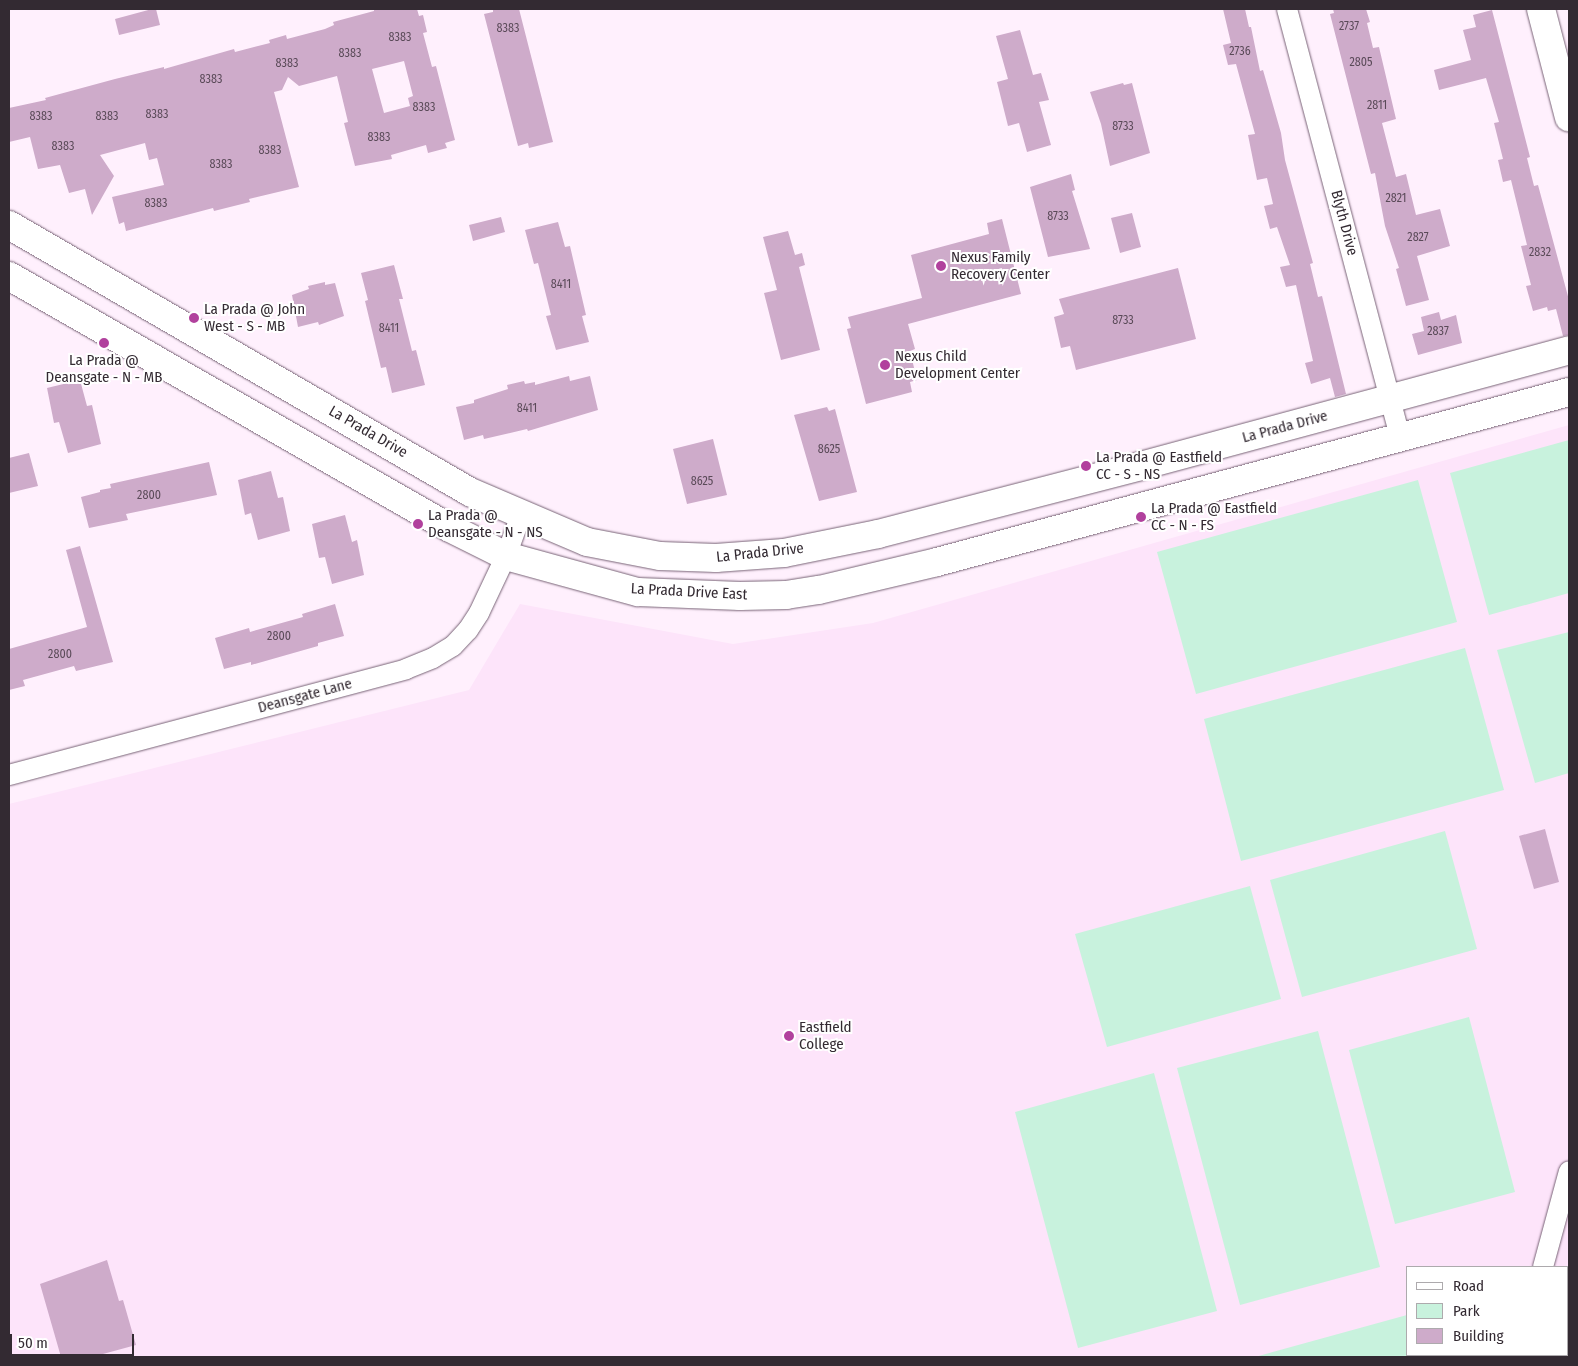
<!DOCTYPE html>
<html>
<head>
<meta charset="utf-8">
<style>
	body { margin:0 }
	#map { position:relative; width:1578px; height:1366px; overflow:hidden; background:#fff0fd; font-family:"Fira Sans Condensed",sans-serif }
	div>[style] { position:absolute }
	.built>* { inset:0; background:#fde4fa }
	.green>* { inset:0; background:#c8f2dd }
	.building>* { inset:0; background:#ceabca }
	.roads { filter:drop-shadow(0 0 1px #786376) drop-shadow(0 0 1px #786376) }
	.street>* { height:20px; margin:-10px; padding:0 10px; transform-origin:10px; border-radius:10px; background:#fff }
	.secondary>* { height:28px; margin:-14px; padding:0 14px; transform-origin:14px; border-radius:14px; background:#fff }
	.dots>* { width:14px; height:14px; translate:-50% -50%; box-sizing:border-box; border:2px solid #fff; border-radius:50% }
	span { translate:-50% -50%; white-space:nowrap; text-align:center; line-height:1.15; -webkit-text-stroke:4px #fff; paint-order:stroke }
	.number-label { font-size:12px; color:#5a4a58 }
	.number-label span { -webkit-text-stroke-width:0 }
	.street-label { font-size:15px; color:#332a32 }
	.poi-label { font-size:15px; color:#332a32 }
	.left { translate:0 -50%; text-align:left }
	.frame { position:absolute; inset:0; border:10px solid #332a32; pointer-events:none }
	.legend { position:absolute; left:1406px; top:1266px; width:162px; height:90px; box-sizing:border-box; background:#fff; border:1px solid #adaaad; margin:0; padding:6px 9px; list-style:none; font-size:15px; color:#332a32 }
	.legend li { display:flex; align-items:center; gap:10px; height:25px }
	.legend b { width:25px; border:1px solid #adaaad }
	.scale { position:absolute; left:10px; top:1334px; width:124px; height:22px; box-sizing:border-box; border:2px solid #332a32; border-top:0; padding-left:6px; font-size:15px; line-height:18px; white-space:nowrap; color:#332a32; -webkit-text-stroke:4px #fff; paint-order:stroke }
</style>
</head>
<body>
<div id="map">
	<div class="built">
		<i style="clip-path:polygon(evenodd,1569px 425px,1569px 1357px,9px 1357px,9px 804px,469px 690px,520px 604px,733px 644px,873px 623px,1569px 425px,1407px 1267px,1567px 1267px,1567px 1355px,1407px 1355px,1407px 1267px)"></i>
	</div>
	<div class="green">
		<i style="clip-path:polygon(1569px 440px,1569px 593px,1489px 615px,1450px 473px)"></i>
		<i style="clip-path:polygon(1418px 480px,1457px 622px,1196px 694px,1157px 552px)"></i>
		<i style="clip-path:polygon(1569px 632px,1569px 773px,1535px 783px,1497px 650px)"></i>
		<i style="clip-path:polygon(1465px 648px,1504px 790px,1241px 861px,1204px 719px)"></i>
		<i style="clip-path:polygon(1445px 831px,1477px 949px,1302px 997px,1270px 880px)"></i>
		<i style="clip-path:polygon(1250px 886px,1281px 999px,1107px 1047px,1075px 934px)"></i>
		<i style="clip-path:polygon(1469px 1017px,1515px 1192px,1395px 1224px,1349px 1050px)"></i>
		<i style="clip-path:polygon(1318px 1031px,1380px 1267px,1240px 1305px,1177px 1068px)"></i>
		<i style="clip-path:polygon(1154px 1073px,1217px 1311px,1078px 1348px,1015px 1112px)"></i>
		<i style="clip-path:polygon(1407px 1315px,1407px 1355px,1418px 1355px,1419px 1357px,1255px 1357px)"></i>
	</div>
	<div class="building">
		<i style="clip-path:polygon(152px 9px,156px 9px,160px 25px,119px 35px,115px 19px)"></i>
		<i style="clip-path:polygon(evenodd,374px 9px,417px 9px,419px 16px,423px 15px,427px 32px,423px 33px,432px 67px,436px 66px,455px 140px,445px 143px,447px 148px,428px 153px,426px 145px,391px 155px,392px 159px,355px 166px,344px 123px,348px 122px,337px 76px,299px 86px,288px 77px,282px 90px,274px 92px,299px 187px,249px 199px,250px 202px,214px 211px,213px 208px,126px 231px,124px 222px,119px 224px,112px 197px,164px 185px,157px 158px,149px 160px,145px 143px,100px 155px,114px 176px,92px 215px,85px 189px,69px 193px,60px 165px,38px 169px,30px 137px,9px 142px,9px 108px,46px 100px,45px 98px,115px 79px,164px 67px,164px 69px,234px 49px,235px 52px,270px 43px,269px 40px,286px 35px,287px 39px,325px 29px,334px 25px,333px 22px,374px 11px,374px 9px,404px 61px,413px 96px,408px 98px,410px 106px,384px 113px,372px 69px,404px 61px)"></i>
		<i style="clip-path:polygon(493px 9px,519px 9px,553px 142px,529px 148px,528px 143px,518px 146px,484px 14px,493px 12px)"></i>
		<i style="clip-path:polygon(1223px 9px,1245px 9px,1249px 27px,1251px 27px,1260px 71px,1263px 70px,1281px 133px,1285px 160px,1313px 263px,1310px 264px,1318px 297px,1322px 296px,1346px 394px,1335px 397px,1330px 378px,1311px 384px,1305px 363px,1313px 361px,1296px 285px,1286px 287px,1280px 267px,1290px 265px,1277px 227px,1270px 229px,1264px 206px,1273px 204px,1267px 178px,1257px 180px,1248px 135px,1255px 134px,1236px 64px,1228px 65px,1223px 45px,1231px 43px)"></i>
		<i style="clip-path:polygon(1333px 9px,1366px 9px,1370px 22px,1367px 23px,1373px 48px,1379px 47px,1396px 119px,1382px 123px,1396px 177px,1406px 174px,1416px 215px,1440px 209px,1450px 246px,1417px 256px,1429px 300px,1406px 306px,1396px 269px,1399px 268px,1385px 226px,1375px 173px,1371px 174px,1330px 14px,1334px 13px)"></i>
		<i style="clip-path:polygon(1492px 10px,1530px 157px,1527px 158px,1534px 186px,1538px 185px,1569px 300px,1569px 335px,1563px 336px,1556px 309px,1548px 311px,1547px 307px,1533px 311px,1526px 286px,1531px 285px,1521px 246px,1527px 245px,1511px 180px,1503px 182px,1498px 160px,1503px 159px,1494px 123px,1499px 122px,1486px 78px,1439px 90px,1434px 70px,1471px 60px,1463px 30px,1476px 27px,1473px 15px)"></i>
		<i style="clip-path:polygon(1020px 30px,1033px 75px,1041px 73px,1049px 100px,1039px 102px,1051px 145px,1027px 152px,1019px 123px,1008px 126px,997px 82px,1008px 79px,996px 36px)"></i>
		<i style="clip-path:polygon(1123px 83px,1124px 85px,1132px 83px,1150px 153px,1110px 166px,1101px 124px,1090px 92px)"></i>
		<i style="clip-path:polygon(1071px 174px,1075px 190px,1072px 191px,1090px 249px,1048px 257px,1030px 187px)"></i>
		<i style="clip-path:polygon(1132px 213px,1141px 247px,1120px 253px,1111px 218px)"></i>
		<i style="clip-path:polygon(501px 217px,505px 232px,473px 241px,469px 225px)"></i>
		<i style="clip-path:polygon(1002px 219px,1021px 294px,908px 324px,915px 349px,910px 351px,917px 380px,910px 382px,912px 392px,866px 404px,847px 329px,851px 328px,848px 317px,922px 298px,911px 255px,989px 234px,987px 223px)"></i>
		<i style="clip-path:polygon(558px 222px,565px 247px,570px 246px,586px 315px,582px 316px,589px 342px,556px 350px,546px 316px,551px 315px,538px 263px,534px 264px,525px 230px)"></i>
		<i style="clip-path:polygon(788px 231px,795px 255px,802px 253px,805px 265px,799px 267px,820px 350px,781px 360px,764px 293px,777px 290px,763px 237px)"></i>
		<i style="clip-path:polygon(394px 265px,403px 299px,399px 299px,412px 351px,416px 350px,425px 385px,392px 393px,386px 367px,381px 368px,365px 301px,368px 300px,361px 273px)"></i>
		<i style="clip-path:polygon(1178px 268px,1196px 339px,1076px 370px,1070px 346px,1061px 348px,1054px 317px,1064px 314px,1059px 299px)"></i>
		<i style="clip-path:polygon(325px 282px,325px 285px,335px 283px,344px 316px,319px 325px,318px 322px,298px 327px,292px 295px,309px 289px,308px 286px)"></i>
		<i style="clip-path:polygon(1439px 312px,1441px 320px,1456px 315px,1462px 343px,1418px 355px,1412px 334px,1424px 331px,1421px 317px)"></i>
		<i style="clip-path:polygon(569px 376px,570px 381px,590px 376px,598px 410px,528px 431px,527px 429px,484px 439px,483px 435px,464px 440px,456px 407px,474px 403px,474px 400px,508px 389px,507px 385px,524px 381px,525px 384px,535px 382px,535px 385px)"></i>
		<i style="clip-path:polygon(80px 380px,87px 406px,92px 405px,101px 444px,68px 453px,59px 422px,54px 423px,47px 388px)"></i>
		<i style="clip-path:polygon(827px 407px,829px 411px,835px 409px,857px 492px,819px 501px,794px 415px)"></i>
		<i style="clip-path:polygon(713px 439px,727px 495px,687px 504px,673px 449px)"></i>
		<i style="clip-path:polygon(29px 453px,38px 486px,9px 493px,9px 458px)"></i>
		<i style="clip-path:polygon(209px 462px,217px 495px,126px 514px,128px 520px,89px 528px,81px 497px,100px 492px,100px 490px,111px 488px,110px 484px)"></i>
		<i style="clip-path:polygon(271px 471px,278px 498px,283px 497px,290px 531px,258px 540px,251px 513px,245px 515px,238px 480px)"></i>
		<i style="clip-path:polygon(345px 515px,352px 542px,357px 540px,364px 575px,332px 584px,325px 557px,319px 558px,312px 524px)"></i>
		<i style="clip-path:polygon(80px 546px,113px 662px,76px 671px,74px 666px,23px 680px,25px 686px,9px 690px,9px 649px,87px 627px,66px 550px)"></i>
		<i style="clip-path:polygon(335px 604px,344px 636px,318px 643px,318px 646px,251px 665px,251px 662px,224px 669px,215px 638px,249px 628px,250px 632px,303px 617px,302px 614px)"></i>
		<i style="clip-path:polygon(1545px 829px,1559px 882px,1534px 889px,1519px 836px)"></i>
		<i style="clip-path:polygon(107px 1260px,119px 1301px,123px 1300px,136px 1345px,92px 1357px,61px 1357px,40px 1284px)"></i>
	</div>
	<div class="roads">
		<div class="street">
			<i style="left:1287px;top:9px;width:443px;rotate:75.2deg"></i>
			<i style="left:9px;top:775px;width:411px;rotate:-14.9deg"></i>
			<i style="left:406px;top:669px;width:29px;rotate:-22deg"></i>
			<i style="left:433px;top:658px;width:23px;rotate:-31deg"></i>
			<i style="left:453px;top:646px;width:22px;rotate:-47deg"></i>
			<i style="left:468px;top:630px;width:20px;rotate:-57deg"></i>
			<i style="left:479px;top:613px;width:63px;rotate:-64.7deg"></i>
			<i style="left:506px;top:556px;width:44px;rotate:-69.9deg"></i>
			<i style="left:1543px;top:1267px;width:99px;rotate:-74.8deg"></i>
			<i style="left:1519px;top:1357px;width:2px;rotate:-63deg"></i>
		</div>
		<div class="secondary">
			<i style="left:1541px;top:9px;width:112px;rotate:75.5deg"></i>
			<i style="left:9px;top:225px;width:533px;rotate:30.08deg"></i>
			<i style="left:470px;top:492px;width:127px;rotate:23.1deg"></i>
			<i style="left:587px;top:542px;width:74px;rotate:10.9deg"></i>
			<i style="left:660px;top:556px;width:56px;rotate:2deg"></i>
			<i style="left:716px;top:558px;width:68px;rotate:-4.2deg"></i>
			<i style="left:784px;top:553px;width:96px;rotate:-11.4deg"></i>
			<i style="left:878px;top:534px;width:271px;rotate:-14.5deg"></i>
			<i style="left:1140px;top:466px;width:444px;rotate:-15.1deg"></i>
			<i style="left:9px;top:276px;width:506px;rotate:29.76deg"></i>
			<i style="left:448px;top:527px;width:65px;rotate:26.6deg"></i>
			<i style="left:506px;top:556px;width:137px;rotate:15.3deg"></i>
			<i style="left:638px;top:592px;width:102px;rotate:2.2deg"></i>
			<i style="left:740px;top:596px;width:46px;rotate:-1.2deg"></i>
			<i style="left:786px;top:595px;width:33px;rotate:-9deg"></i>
			<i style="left:819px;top:590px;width:121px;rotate:-13.3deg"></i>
			<i style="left:937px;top:562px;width:654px;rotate:-15.06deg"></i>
		</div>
	</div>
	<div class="dots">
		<i style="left:941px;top:266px;background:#b1419d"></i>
		<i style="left:194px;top:318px;background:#b1419d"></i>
		<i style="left:104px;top:343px;background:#b1419d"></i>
		<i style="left:885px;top:365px;background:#b1419d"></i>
		<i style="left:1086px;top:466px;background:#b1419d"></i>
		<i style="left:1141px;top:517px;background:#b1419d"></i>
		<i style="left:418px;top:524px;background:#b1419d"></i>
		<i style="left:789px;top:1036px;background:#b1419d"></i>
	</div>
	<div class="number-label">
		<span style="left:1349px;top:27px">2737</span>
		<span style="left:508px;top:29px">8383</span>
		<span style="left:400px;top:38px">8383</span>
		<span style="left:1240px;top:52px">2736</span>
		<span style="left:350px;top:54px">8383</span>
		<span style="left:1361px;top:63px">2805</span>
		<span style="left:287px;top:64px">8383</span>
		<span style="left:211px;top:80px">8383</span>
		<span style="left:1377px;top:106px">2811</span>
		<span style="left:424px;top:108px">8383</span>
		<span style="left:157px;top:115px">8383</span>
		<span style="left:41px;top:117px">8383</span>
		<span style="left:107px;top:117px">8383</span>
		<span style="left:1123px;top:127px">8733</span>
		<span style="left:379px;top:138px">8383</span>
		<span style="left:63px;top:147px">8383</span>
		<span style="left:270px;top:151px">8383</span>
		<span style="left:221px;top:165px">8383</span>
		<span style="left:1396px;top:199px">2821</span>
		<span style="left:156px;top:204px">8383</span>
		<span style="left:1058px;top:217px">8733</span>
		<span style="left:1418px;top:238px">2827</span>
		<span style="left:1540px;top:253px">2832</span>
		<span style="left:561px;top:285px">8411</span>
		<span style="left:1123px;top:321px">8733</span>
		<span style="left:389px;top:329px">8411</span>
		<span style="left:1438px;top:332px">2837</span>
		<span style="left:527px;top:409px">8411</span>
		<span style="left:829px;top:450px">8625</span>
		<span style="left:702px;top:482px">8625</span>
		<span style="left:149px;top:496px">2800</span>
		<span style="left:279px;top:637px">2800</span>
		<span style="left:60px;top:655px">2800</span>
	</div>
	<div class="street-label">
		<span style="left:1344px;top:223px;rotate:75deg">Blyth Drive</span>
		<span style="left:1285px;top:427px;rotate:-15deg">La Prada Drive</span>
		<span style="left:368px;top:432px;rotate:30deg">La Prada Drive</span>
		<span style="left:760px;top:553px;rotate:-6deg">La Prada Drive</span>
		<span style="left:689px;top:592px;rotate:3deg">La Prada Drive East</span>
		<span style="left:305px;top:696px;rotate:-15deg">Deansgate Lane</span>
	</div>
	<div class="poi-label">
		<span class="left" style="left:951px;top:266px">Nexus Family<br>Recovery Center</span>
		<span class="left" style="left:204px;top:318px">La Prada @ John<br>West - S - MB</span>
		<span class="left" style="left:895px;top:365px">Nexus Child<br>Development Center</span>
		<span style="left:104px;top:369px">La Prada @<br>Deansgate - N - MB</span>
		<span class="left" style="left:1096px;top:466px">La Prada @ Eastfield<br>CC - S - NS</span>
		<span class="left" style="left:1151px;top:517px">La Prada @ Eastfield<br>CC - N - FS</span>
		<span class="left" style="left:428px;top:524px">La Prada @<br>Deansgate - N - NS</span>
		<span class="left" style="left:799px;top:1036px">Eastfield<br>College</span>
	</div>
	<div class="frame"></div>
	<ul class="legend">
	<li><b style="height:6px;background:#fff"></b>Road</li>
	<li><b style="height:14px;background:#c8f2dd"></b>Park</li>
	<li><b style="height:14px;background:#ceabca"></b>Building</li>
	</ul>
	<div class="scale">50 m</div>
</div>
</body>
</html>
